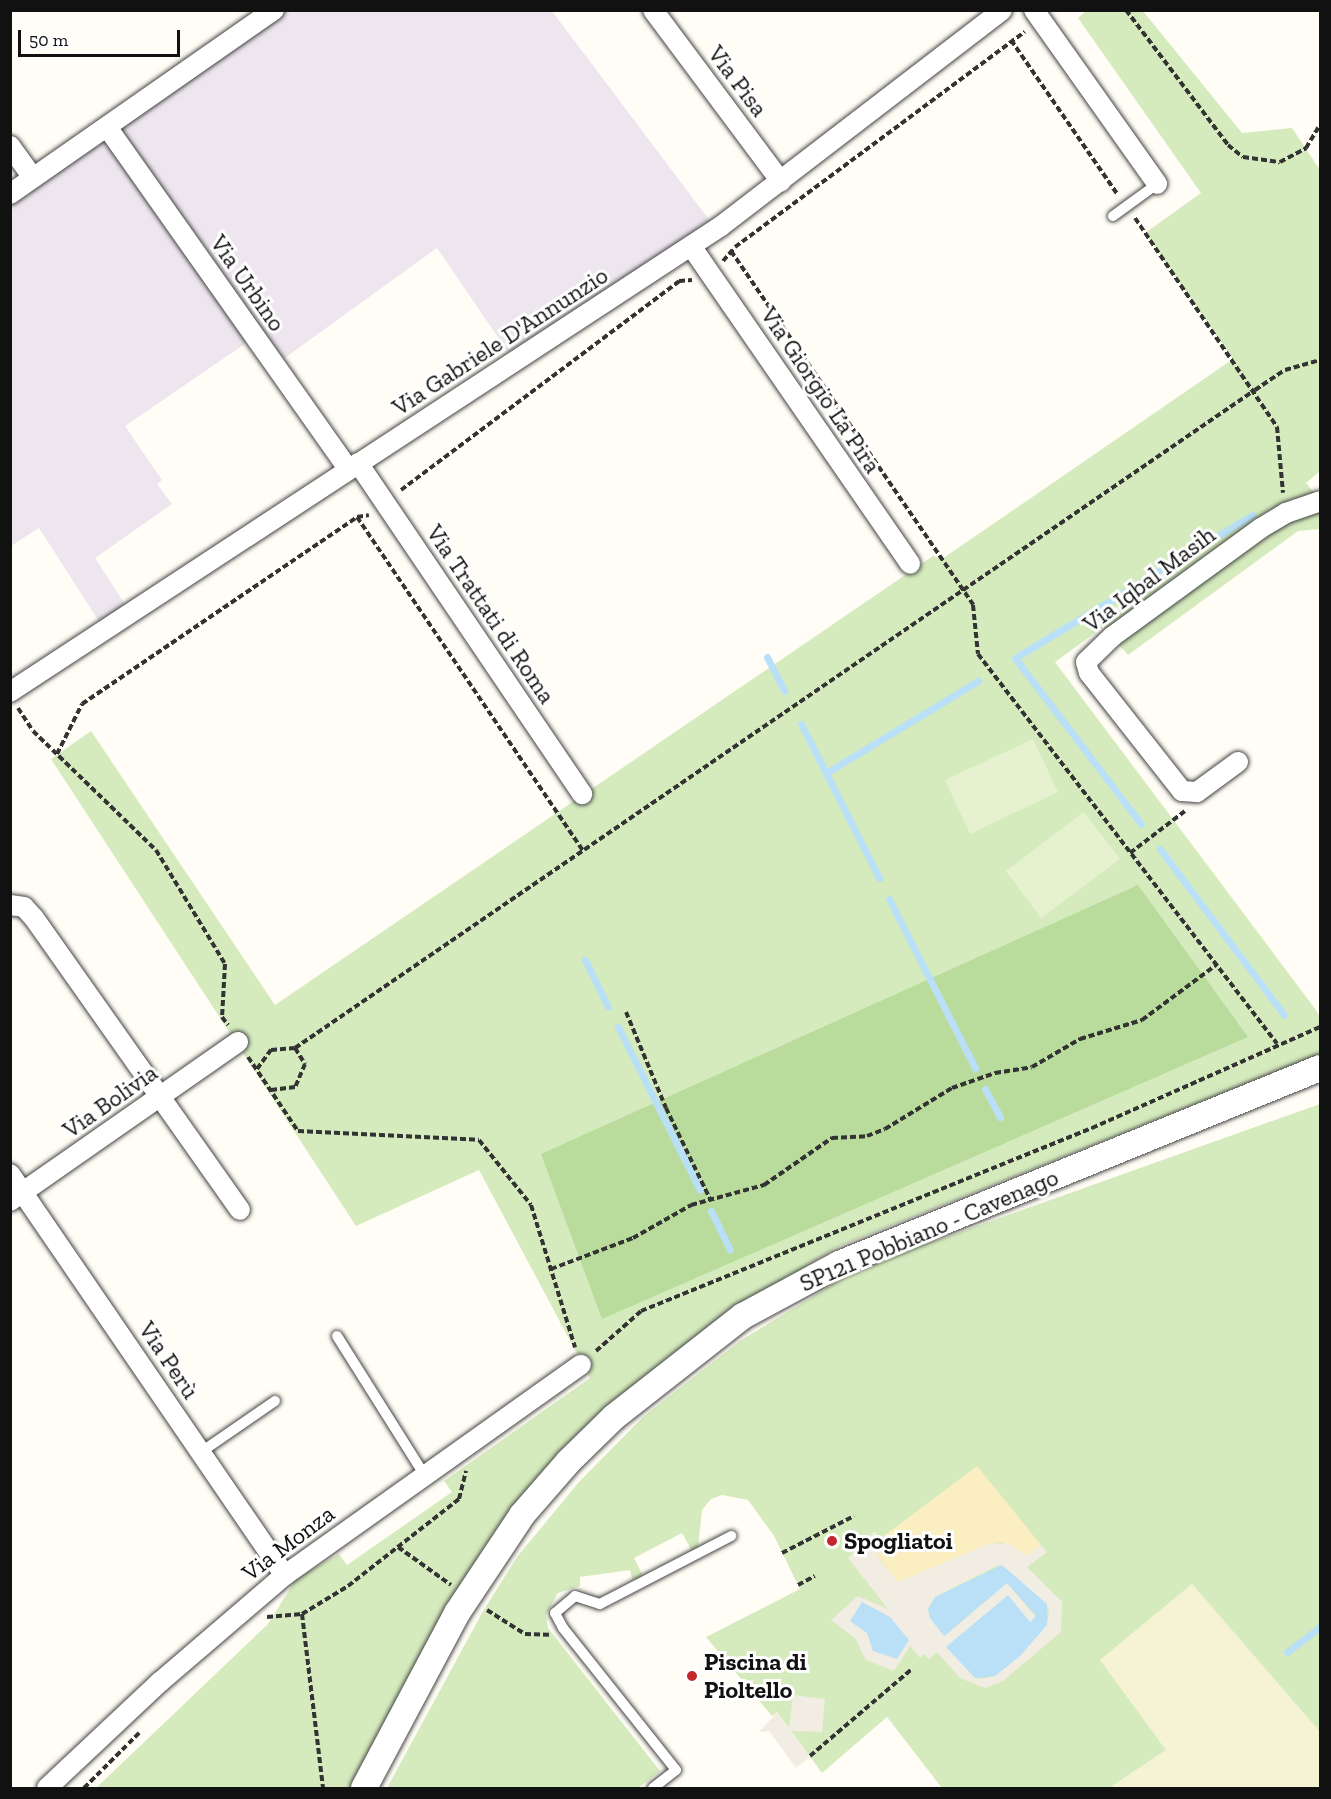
<!DOCTYPE html>
<html>
<head>
<meta charset="utf-8">
<style>
	body { margin:0 }
	#map { position:relative; width:1331px; height:1799px; overflow:hidden; background:#fffdf5; font-family:"Zilla Slab",serif }
	div>[style] { position:absolute }
	.industrial>* { inset:0; background:#eee6ef }
	.farmland>* { inset:0; background:#f6f3d4 }
	.green>* { inset:0; background:#d5ebbd }
	.forest>* { inset:0; background:#b9dc9c }
	.sand>* { inset:0; background:#fbeec1 }
	.pitch>* { inset:0; background:#e6f2cf }
	.plaza>* { inset:0; background:#f1ede2 }
	.water>* { inset:0; background:#b9e0f7 }
	.stream>* { height:7px; margin:-3.5px; padding:0 3.5px; transform-origin:3.5px; border-radius:3.5px; background:#b9e0f7 }
	.path>* { height:4px; margin-top:-2px; transform-origin:0; background:repeating-linear-gradient(90deg,#333 0 6px,transparent 0 9px) }
	.roads { filter:drop-shadow(0 0 2px #444) drop-shadow(0 0 2px #444) }
	.service>* { height:10px; margin:-5px; padding:0 5px; transform-origin:5px; border-radius:5px; background:#fff }
	.minor>* { height:20px; margin:-10px; padding:0 10px; transform-origin:10px; border-radius:10px; background:#fff }
	.tertiary>* { height:26px; margin:-13px; padding:0 13px; transform-origin:13px; border-radius:13px; background:#fff }
	.dots>* { width:16px; height:16px; translate:-50% -50%; box-sizing:border-box; border:3px solid #fff; border-radius:50% }
	span { translate:-50% -50%; white-space:nowrap; text-align:center; line-height:1.15; -webkit-text-stroke:6px #fff; paint-order:stroke }
	.street-label { font-size:24px; color:#111 }
	.poi-label { font-size:24px; color:#111; font-weight:700 }
	.left { translate:0 -50%; text-align:left }
	.frame { position:absolute; inset:0; border:12px solid #111; pointer-events:none }
	.scale { position:absolute; left:18px; top:30px; width:162px; height:27px; box-sizing:border-box; border:3px solid #111; border-top:0; padding-left:8px; font-size:18px; line-height:21px; white-space:nowrap; color:#111; -webkit-text-stroke:4px #fff; paint-order:stroke }
</style>
</head>
<body>
<div id="map">
	<div class="industrial">
		<i style="clip-path:polygon(274px 11px,552px 11px,716px 229px,515px 362px,437px 248px,275px 365px,255px 337px,125px 426px,162px 480px,157px 484px,172px 504px,95px 558px,130px 612px,104px 629px,39px 528px,11px 546px,11px 194px)"></i>
	</div>
	<div class="farmland">
		<i style="clip-path:polygon(1192px 1584px,1320px 1732px,1320px 1788px,1109px 1788px,1166px 1750px,1099px 1660px)"></i>
	</div>
	<div class="green">
		<i style="clip-path:polygon(1086px 11px,1143px 11px,1242px 133px,1292px 128px,1320px 170px,1320px 471px,1306px 483px,1320px 500px,1320px 529px,1298px 531px,1128px 655px,1103px 627px,1055px 662px,1316px 1010px,1320px 1018px,1320px 1054px,835px 1248px,746px 1303px,609px 1406px,354px 1788px,96px 1788px,268px 1624px,296px 1579px,339px 1554px,347px 1565px,452px 1492px,444px 1481px,590px 1378px,479px 1170px,356px 1226px,51px 759px,91px 731px,275px 1005px,933px 556px,942px 559px,1233px 359px,1145px 233px,1201px 193px,1078px 18px)"></i>
		<i style="clip-path:polygon(1320px 1104px,1320px 1732px,1192px 1584px,1100px 1660px,1166px 1750px,1109px 1788px,942px 1788px,887px 1717px,822px 1773px,777px 1712px,772px 1716px,706px 1637px,800px 1589px,774px 1536px,748px 1500px,722px 1495px,711px 1499px,702px 1510px,698px 1548px,692px 1551px,682px 1533px,634px 1558px,643px 1576px,638px 1579px,632px 1579px,630px 1570px,580px 1577px,580px 1586px,558px 1593px,546px 1615px,548px 1628px,660px 1771px,638px 1788px,387px 1788px,482px 1613px,517px 1557px,579px 1482px,643px 1417px,740px 1341px,845px 1277px,907px 1251px)"></i>
	</div>
	<div class="forest">
		<i style="clip-path:polygon(1138px 885px,1248px 1037px,602px 1319px,541px 1154px)"></i>
	</div>
	<div class="sand">
		<i style="clip-path:polygon(977px 1466px,1041px 1545px,1027px 1556px,1001px 1542px,991px 1543px,898px 1582px,876px 1554px,883px 1549px,877px 1541px)"></i>
	</div>
	<div class="pitch">
		<i style="clip-path:polygon(1033px 739px,1058px 792px,970px 834px,945px 780px)"></i>
		<i style="clip-path:polygon(1084px 812px,1120px 859px,1041px 918px,1006px 871px)"></i>
	</div>
	<div class="plaza">
		<i style="clip-path:polygon(evenodd,875px 1531px,883px 1549px,876px 1555px,898px 1582px,991px 1543px,1009px 1544px,1027px 1556px,1041px 1545px,1047px 1552px,1027px 1567px,1062px 1602px,1061px 1632px,1003px 1681px,985px 1688px,960px 1678px,937px 1652px,929px 1659px,925px 1654px,920px 1658px,910px 1646px,894px 1671px,866px 1660px,855px 1638px,831px 1620px,858px 1596px,888px 1609px,848px 1558px,875px 1531px,999px 1565px,1049px 1610px,1048px 1621px,1020px 1656px,995px 1676px,981px 1679px,975px 1678px,1036px 1617px,1007px 1583px,945px 1636px,930px 1618px,928px 1609px,935px 1597px,999px 1565px,875px 1531px,850px 1621px,909px 1639px,873px 1651px,867px 1633px,850px 1621px)"></i>
		<i style="clip-path:polygon(793px 1695px,825px 1699px,822px 1732px,791px 1731px,810px 1757px,796px 1768px,769px 1731px,759px 1732px,777px 1712px,789px 1729px)"></i>
	</div>
	<div class="water">
		<i style="clip-path:polygon(1002px 1565px,1047px 1604px,1047px 1625px,1020px 1656px,995px 1676px,975px 1678px,946px 1647px,1008px 1595px,1030px 1622px,1036px 1616px,1007px 1583px,944px 1636px,930px 1618px,928px 1609px,935px 1597px)"></i>
		<i style="clip-path:polygon(862px 1602px,890px 1617px,909px 1640px,897px 1659px,873px 1651px,867px 1633px,850px 1621px)"></i>
	</div>
	<div class="stream">
		<i style="left:767px;top:657px;width:38px;rotate:63deg"></i>
		<i style="left:801px;top:724px;width:173px;rotate:63.1deg"></i>
		<i style="left:826px;top:773px;width:178px;rotate:-31.2deg"></i>
		<i style="left:1141px;top:824px;width:208px;rotate:-127.2deg"></i>
		<i style="left:1015px;top:658px;width:277px;rotate:-31.1deg"></i>
		<i style="left:1160px;top:849px;width:207px;rotate:53.2deg"></i>
		<i style="left:889px;top:899px;width:190px;rotate:63deg"></i>
		<i style="left:585px;top:960px;width:52px;rotate:63.9deg"></i>
		<i style="left:618px;top:1027px;width:182px;rotate:63.3deg"></i>
		<i style="left:985px;top:1089px;width:32px;rotate:62deg"></i>
		<i style="left:711px;top:1211px;width:43px;rotate:64deg"></i>
		<i style="left:1287px;top:1652px;width:41px;rotate:-37.1deg"></i>
	</div>
	<div class="path">
		<i style="left:1126px;top:10px;width:169px;rotate:52.9deg"></i>
		<i style="left:1228px;top:145px;width:19px;rotate:39deg"></i>
		<i style="left:1243px;top:157px;width:37px;rotate:8deg"></i>
		<i style="left:1280px;top:162px;width:30px;rotate:-28deg"></i>
		<i style="left:1306px;top:148px;width:27px;rotate:-59deg"></i>
		<i style="left:1011px;top:40px;width:188px;rotate:55.4deg"></i>
		<i style="left:1135px;top:218px;width:253px;rotate:55.8deg"></i>
		<i style="left:1277px;top:427px;width:66px;rotate:84.8deg"></i>
		<i style="left:731px;top:251px;width:429px;rotate:55.6deg"></i>
		<i style="left:973px;top:605px;width:49px;rotate:84.2deg"></i>
		<i style="left:978px;top:654px;width:491px;rotate:52.5deg"></i>
		<i style="left:723px;top:261px;width:18px;rotate:-49deg"></i>
		<i style="left:735px;top:247px;width:361px;rotate:-36.6deg"></i>
		<i style="left:401px;top:490px;width:348px;rotate:-36.9deg"></i>
		<i style="left:679px;top:281px;width:13px;rotate:-4deg"></i>
		<i style="left:357px;top:517px;width:403px;rotate:55.9deg"></i>
		<i style="left:18px;top:708px;width:27px;rotate:57deg"></i>
		<i style="left:33px;top:731px;width:171px;rotate:44.1deg"></i>
		<i style="left:156px;top:850px;width:133px;rotate:58.8deg"></i>
		<i style="left:225px;top:964px;width:53px;rotate:93.2deg"></i>
		<i style="left:222px;top:1017px;width:10px;rotate:53deg"></i>
		<i style="left:57px;top:754px;width:56px;rotate:-63.4deg"></i>
		<i style="left:82px;top:704px;width:333px;rotate:-34.2deg"></i>
		<i style="left:357px;top:517px;width:12px;rotate:-9deg"></i>
		<i style="left:1130px;top:853px;width:69px;rotate:-37.4deg"></i>
		<i style="left:626px;top:1012px;width:104px;rotate:67.4deg"></i>
		<i style="left:666px;top:1108px;width:101px;rotate:64.2deg"></i>
		<i style="left:295px;top:1048px;width:1164px;rotate:-34.43deg"></i>
		<i style="left:1255px;top:390px;width:36px;rotate:-34deg"></i>
		<i style="left:1285px;top:370px;width:36px;rotate:-16deg"></i>
		<i style="left:248px;top:1057px;width:89px;rotate:56deg"></i>
		<i style="left:298px;top:1131px;width:181px;rotate:2.8deg"></i>
		<i style="left:479px;top:1140px;width:83px;rotate:51.3deg"></i>
		<i style="left:531px;top:1205px;width:149px;rotate:72.8deg"></i>
		<i style="left:257px;top:1069px;width:24px;rotate:-54deg"></i>
		<i style="left:271px;top:1050px;width:24px;rotate:-5deg"></i>
		<i style="left:295px;top:1048px;width:19px;rotate:58deg"></i>
		<i style="left:305px;top:1064px;width:25px;rotate:113deg"></i>
		<i style="left:295px;top:1087px;width:24px;rotate:173deg"></i>
		<i style="left:551px;top:1269px;width:88px;rotate:-20.7deg"></i>
		<i style="left:633px;top:1238px;width:67px;rotate:-29.6deg"></i>
		<i style="left:691px;top:1205px;width:76px;rotate:-15.3deg"></i>
		<i style="left:764px;top:1185px;width:83px;rotate:-34.7deg"></i>
		<i style="left:832px;top:1138px;width:35px;rotate:-3deg"></i>
		<i style="left:867px;top:1136px;width:19px;rotate:-21deg"></i>
		<i style="left:885px;top:1129px;width:79px;rotate:-31.5deg"></i>
		<i style="left:952px;top:1088px;width:46px;rotate:-19.2deg"></i>
		<i style="left:995px;top:1073px;width:37px;rotate:-9deg"></i>
		<i style="left:1032px;top:1067px;width:56px;rotate:-30.3deg"></i>
		<i style="left:1080px;top:1039px;width:65px;rotate:-17deg"></i>
		<i style="left:1142px;top:1020px;width:92px;rotate:-36.6deg"></i>
		<i style="left:596px;top:1351px;width:60px;rotate:-41.6deg"></i>
		<i style="left:641px;top:1311px;width:487px;rotate:-22.1deg"></i>
		<i style="left:1092px;top:1128px;width:249px;rotate:-23.9deg"></i>
		<i style="left:398px;top:1547px;width:65px;rotate:35.6deg"></i>
		<i style="left:782px;top:1553px;width:81px;rotate:-27.2deg"></i>
		<i style="left:798px;top:1585px;width:19px;rotate:-28deg"></i>
		<i style="left:487px;top:1610px;width:45px;rotate:32.3deg"></i>
		<i style="left:525px;top:1634px;width:24px;rotate:2deg"></i>
		<i style="left:302px;top:1614px;width:175px;rotate:83.1deg"></i>
		<i style="left:267px;top:1617px;width:35px;rotate:-5deg"></i>
		<i style="left:302px;top:1614px;width:54px;rotate:-31.3deg"></i>
		<i style="left:348px;top:1586px;width:141px;rotate:-38.1deg"></i>
		<i style="left:459px;top:1499px;width:29px;rotate:-76deg"></i>
		<i style="left:810px;top:1756px;width:134px;rotate:-40.5deg"></i>
		<i style="left:84px;top:1788px;width:78px;rotate:-45deg"></i>
	</div>
	<div class="roads">
		<div class="service">
			<i style="left:1113px;top:216px;width:54px;rotate:-36deg"></i>
			<i style="left:337px;top:1336px;width:165px;rotate:57.8deg"></i>
			<i style="left:201px;top:1452px;width:90px;rotate:-34.6deg"></i>
			<i style="left:653px;top:1788px;width:29px;rotate:-38deg"></i>
			<i style="left:676px;top:1770px;width:181px;rotate:-128.5deg"></i>
			<i style="left:563px;top:1628px;width:17px;rotate:-118deg"></i>
			<i style="left:555px;top:1613px;width:26px;rotate:-40deg"></i>
			<i style="left:575px;top:1596px;width:26px;rotate:18deg"></i>
			<i style="left:600px;top:1604px;width:148px;rotate:-27.4deg"></i>
		</div>
		<div class="minor">
			<i style="left:653px;top:10px;width:214px;rotate:53.3deg"></i>
			<i style="left:1034px;top:10px;width:213px;rotate:54.7deg"></i>
			<i style="left:107px;top:127px;width:418px;rotate:54.8deg"></i>
			<i style="left:10px;top:146px;width:39px;rotate:54deg"></i>
			<i style="left:10px;top:194px;width:322px;rotate:-34.9deg"></i>
			<i style="left:691px;top:246px;width:386px;rotate:55.4deg"></i>
			<i style="left:358px;top:463px;width:400px;rotate:55.9deg"></i>
			<i style="left:10px;top:692px;width:850px;rotate:-33.24deg"></i>
			<i style="left:721px;top:226px;width:354px;rotate:-37.5deg"></i>
			<i style="left:1238px;top:762px;width:51px;rotate:143.8deg"></i>
			<i style="left:1197px;top:792px;width:15px;rotate:-176deg"></i>
			<i style="left:1182px;top:791px;width:150px;rotate:-128.2deg"></i>
			<i style="left:1089px;top:673px;width:11px;rotate:-105deg"></i>
			<i style="left:1086px;top:662px;width:37px;rotate:-44deg"></i>
			<i style="left:1113px;top:636px;width:183px;rotate:-36.1deg"></i>
			<i style="left:1261px;top:528px;width:29px;rotate:-31deg"></i>
			<i style="left:1286px;top:513px;width:36px;rotate:-19deg"></i>
			<i style="left:10px;top:905px;width:14px;rotate:8deg"></i>
			<i style="left:24px;top:907px;width:15px;rotate:48deg"></i>
			<i style="left:34px;top:918px;width:357px;rotate:54.8deg"></i>
			<i style="left:10px;top:1174px;width:486px;rotate:55.6deg"></i>
			<i style="left:10px;top:1201px;width:278px;rotate:-34.9deg"></i>
			<i style="left:47px;top:1788px;width:155px;rotate:-43.2deg"></i>
			<i style="left:160px;top:1682px;width:165px;rotate:-40.6deg"></i>
			<i style="left:285px;top:1575px;width:363px;rotate:-35.4deg"></i>
		</div>
		<div class="tertiary">
			<i style="left:364px;top:1788px;width:198px;rotate:-62deg"></i>
			<i style="left:457px;top:1613px;width:118px;rotate:-56.4deg"></i>
			<i style="left:522px;top:1515px;width:70px;rotate:-49deg"></i>
			<i style="left:568px;top:1462px;width:64px;rotate:-44.4deg"></i>
			<i style="left:614px;top:1417px;width:164px;rotate:-38.1deg"></i>
			<i style="left:743px;top:1316px;width:109px;rotate:-28.4deg"></i>
			<i style="left:839px;top:1264px;width:519px;rotate:-22.17deg"></i>
		</div>
	</div>
	<div class="dots">
		<i style="left:832px;top:1541px;background:#c4262e"></i>
		<i style="left:692px;top:1676px;background:#c4262e"></i>
	</div>
	<div class="street-label">
		<span style="left:738px;top:81px;rotate:53deg">Via Pisa</span>
		<span style="left:248px;top:283px;rotate:55deg">Via Urbino</span>
		<span style="left:500px;top:341px;rotate:-33deg">Via Gabriele D'Annunzio</span>
		<span style="left:821px;top:390px;rotate:56deg">Via Giorgio La Pira</span>
		<span style="left:1149px;top:579px;rotate:-37deg">Via Iqbal Masih</span>
		<span style="left:491px;top:614px;rotate:56deg">Via Trattati di Roma</span>
		<span style="left:110px;top:1101px;rotate:-35deg">Via Bolivia</span>
		<span style="left:929px;top:1230px;rotate:-23deg">SP121 Pobbiano - Cavenago</span>
		<span style="left:169px;top:1360px;rotate:56deg">Via Perù</span>
		<span style="left:288px;top:1543px;rotate:-37deg">Via Monza</span>
	</div>
	<div class="poi-label">
		<span class="left" style="left:844px;top:1541px">Spogliatoi</span>
		<span class="left" style="left:704px;top:1676px">Piscina di<br>Pioltello</span>
	</div>
	<div class="frame"></div>
	<div class="scale">50 m</div>
</div>
</body>
</html>
